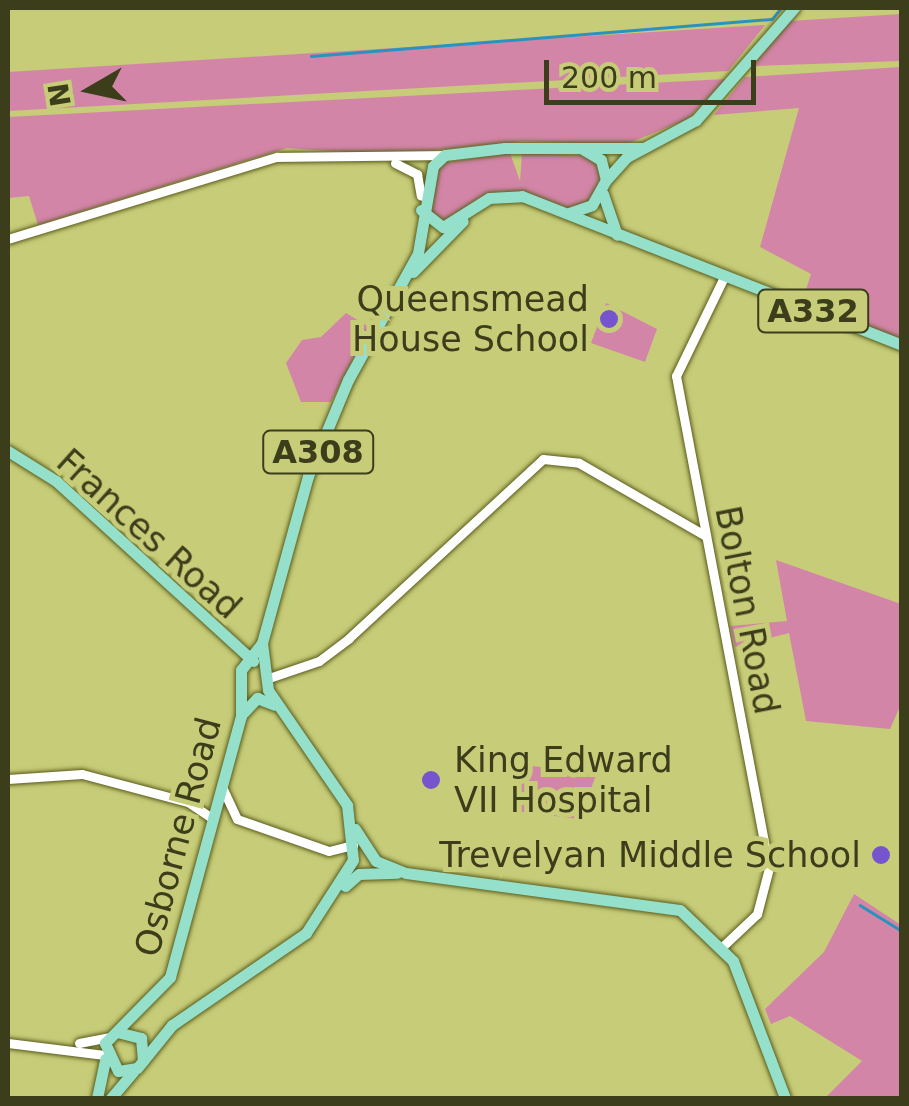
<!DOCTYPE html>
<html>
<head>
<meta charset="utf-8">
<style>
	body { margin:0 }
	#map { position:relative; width:909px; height:1106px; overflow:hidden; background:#c7cc78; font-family:"DejaVu Sans",sans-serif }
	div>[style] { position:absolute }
	.green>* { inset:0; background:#d385a8 }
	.stream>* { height:2.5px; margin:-1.25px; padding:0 1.25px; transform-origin:1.25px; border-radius:1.25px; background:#2a92bf }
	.roads { filter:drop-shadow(0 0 2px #5a5d1c) drop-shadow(0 0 2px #5a5d1c) }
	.minor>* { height:9px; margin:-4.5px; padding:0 4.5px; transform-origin:4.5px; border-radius:4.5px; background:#fff }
	.major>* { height:11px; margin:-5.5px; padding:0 5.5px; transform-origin:5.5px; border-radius:5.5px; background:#95e0cb }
	.dots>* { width:28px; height:28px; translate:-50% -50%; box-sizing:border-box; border:5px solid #c7cc78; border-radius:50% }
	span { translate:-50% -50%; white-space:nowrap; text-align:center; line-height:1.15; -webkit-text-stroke:10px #c7cc78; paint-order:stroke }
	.shield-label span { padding:2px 8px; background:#c7cc78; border:2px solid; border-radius:8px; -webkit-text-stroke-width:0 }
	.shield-label { font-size:32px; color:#3c3e1b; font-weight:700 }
	.poi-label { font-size:35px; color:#3c3e1b }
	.right { translate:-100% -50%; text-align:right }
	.left { translate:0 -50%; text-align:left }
	.street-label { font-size:35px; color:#3c3e1b }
	.frame { position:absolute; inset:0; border:10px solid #3c3e1b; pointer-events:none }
	.north { position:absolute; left:40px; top:40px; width:100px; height:100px; -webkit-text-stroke:8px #c7cc78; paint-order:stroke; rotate:261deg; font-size:28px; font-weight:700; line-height:40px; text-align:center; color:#3c3e1b }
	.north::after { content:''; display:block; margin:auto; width:35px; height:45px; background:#3c3e1b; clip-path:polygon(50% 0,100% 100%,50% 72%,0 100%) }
	.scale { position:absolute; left:544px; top:60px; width:212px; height:45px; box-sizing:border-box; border:5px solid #3c3e1b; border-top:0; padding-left:12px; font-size:30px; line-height:35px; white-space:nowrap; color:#3c3e1b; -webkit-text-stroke:8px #c7cc78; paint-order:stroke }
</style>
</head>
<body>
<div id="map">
	<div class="green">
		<i style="clip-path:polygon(901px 14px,901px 61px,753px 66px,790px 21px)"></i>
		<i style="clip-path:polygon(765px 25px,728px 71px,8px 111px,8px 72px)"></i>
		<i style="clip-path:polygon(901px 67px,901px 340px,802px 302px,811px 274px,760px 247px,799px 108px,714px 115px,745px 77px)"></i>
		<i style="clip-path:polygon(726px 79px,688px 119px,624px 145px,524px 141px,387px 155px,287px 148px,38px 225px,29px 196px,8px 198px,8px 117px)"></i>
		<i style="clip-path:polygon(510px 153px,520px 181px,522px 153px,593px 156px,601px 176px,592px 202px,576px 212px,502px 191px,449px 223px,427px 213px,441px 163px)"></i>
		<i style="clip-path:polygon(606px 303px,657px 329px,645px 362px,591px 343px)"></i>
		<i style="clip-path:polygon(346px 313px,369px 327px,331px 402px,301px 402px,286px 363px,302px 340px,321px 337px)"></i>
		<i style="clip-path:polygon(776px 560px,901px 604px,901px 704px,890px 729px,806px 721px,789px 633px,735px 647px,730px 626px,787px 621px)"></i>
		<i style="clip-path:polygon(522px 765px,597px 773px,579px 819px,515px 811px)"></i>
		<i style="clip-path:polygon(854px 894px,901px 925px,901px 1098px,825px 1098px,862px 1061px,790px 1016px,771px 1024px,765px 1009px,824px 952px)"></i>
	</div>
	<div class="stream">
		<i style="left:311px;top:56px;width:462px;rotate:-4.6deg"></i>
		<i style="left:772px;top:19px;width:14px;rotate:-51deg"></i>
		<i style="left:860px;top:905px;width:49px;rotate:31.8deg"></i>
	</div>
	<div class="roads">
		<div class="minor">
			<i style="left:395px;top:163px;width:25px;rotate:27deg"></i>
			<i style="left:417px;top:174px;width:22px;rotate:80deg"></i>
			<i style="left:8px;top:239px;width:281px;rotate:-17deg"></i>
			<i style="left:277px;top:157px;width:168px;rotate:-0.7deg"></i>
			<i style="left:266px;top:679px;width:56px;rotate:-18.8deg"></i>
			<i style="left:319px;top:661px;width:38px;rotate:-37deg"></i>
			<i style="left:349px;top:638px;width:264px;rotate:-42.7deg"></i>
			<i style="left:543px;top:459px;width:36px;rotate:6deg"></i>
			<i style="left:579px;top:463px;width:146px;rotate:29.9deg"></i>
			<i style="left:8px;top:779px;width:74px;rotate:-3.9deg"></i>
			<i style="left:82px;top:774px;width:110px;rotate:14.8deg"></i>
			<i style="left:188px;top:802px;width:30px;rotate:34deg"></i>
			<i style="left:222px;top:787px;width:35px;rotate:65deg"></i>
			<i style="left:237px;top:819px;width:97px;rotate:19.2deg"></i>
			<i style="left:329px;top:851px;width:25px;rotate:-14deg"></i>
			<i style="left:723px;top:946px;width:47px;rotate:-43.3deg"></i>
			<i style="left:757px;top:914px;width:48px;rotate:-75.4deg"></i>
			<i style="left:769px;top:868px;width:501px;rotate:-100.7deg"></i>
			<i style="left:676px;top:376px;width:110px;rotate:-64.1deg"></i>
			<i style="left:8px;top:1043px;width:97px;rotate:7.1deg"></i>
			<i style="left:79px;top:1043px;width:32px;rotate:-11deg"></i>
		</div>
		<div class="major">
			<i style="left:606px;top:180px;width:31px;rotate:-48deg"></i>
			<i style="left:627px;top:157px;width:78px;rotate:-28.2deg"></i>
			<i style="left:696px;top:120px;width:149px;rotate:-48.8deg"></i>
			<i style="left:603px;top:194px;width:43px;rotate:71.1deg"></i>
			<i style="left:421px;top:210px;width:28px;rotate:38deg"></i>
			<i style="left:443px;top:227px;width:54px;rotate:-32.2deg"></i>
			<i style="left:489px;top:198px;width:33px;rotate:-3deg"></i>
			<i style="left:522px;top:196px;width:408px;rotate:21.4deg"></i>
			<i style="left:569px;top:213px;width:24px;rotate:-19deg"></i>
			<i style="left:592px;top:205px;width:29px;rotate:-61deg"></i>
			<i style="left:606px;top:180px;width:21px;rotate:-104deg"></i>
			<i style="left:601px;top:160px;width:21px;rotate:-149deg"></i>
			<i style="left:413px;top:272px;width:71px;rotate:-45.6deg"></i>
			<i style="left:8px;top:451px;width:57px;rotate:32deg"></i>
			<i style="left:56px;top:481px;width:267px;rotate:42.4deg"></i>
			<i style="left:262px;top:643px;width:47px;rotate:82.7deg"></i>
			<i style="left:268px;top:690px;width:140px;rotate:55.5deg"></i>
			<i style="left:347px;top:805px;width:55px;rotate:83.8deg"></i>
			<i style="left:353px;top:860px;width:87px;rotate:122.8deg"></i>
			<i style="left:306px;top:933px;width:163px;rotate:145.5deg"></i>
			<i style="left:172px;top:1025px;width:55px;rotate:129.1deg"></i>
			<i style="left:137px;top:1068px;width:19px;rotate:171deg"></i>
			<i style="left:118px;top:1071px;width:31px;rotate:-115deg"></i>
			<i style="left:105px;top:1043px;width:93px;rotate:-45.4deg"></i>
			<i style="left:170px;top:977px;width:270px;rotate:-74.8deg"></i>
			<i style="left:241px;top:716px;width:46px;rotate:-90deg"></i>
			<i style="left:241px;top:670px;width:34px;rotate:-52deg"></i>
			<i style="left:262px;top:643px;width:173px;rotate:-74.6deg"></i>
			<i style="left:308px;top:476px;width:104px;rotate:-67.4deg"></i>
			<i style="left:348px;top:380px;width:145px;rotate:-61.1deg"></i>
			<i style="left:418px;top:253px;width:88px;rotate:-80.2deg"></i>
			<i style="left:433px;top:166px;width:16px;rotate:-43deg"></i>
			<i style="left:445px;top:155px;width:60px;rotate:-6.7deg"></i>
			<i style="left:505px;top:148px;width:138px"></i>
			<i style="left:243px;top:713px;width:21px;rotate:-47deg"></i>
			<i style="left:257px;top:698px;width:19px;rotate:21deg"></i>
			<i style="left:355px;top:829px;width:38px;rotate:57deg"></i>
			<i style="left:376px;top:861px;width:32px;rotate:22deg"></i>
			<i style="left:406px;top:873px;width:276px;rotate:7.7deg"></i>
			<i style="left:680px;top:910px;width:74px;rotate:43.9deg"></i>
			<i style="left:733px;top:961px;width:147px;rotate:69.2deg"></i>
			<i style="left:345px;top:886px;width:18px;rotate:-41deg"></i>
			<i style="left:359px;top:874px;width:38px;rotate:-2deg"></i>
			<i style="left:117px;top:1032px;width:25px;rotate:14deg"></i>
			<i style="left:141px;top:1038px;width:23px;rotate:85deg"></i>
			<i style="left:97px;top:1098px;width:40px;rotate:-78deg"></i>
			<i style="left:111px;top:1098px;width:35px;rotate:-50deg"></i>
		</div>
	</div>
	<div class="dots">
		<i style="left:609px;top:319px;background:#7554ce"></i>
		<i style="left:431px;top:780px;background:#7554ce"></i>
		<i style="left:881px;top:855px;background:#7554ce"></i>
	</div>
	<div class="shield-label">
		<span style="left:813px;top:311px">A332</span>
		<span style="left:318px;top:452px">A308</span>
	</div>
	<div class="poi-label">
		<span class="right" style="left:589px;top:319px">Queensmead<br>House School</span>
		<span class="left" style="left:454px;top:780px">King Edward<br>VII Hospital</span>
		<span class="right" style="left:861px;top:855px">Trevelyan Middle School</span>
	</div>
	<div class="street-label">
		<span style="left:149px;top:534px;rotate:42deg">Frances Road</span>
		<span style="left:747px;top:610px;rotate:79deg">Bolton Road</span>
		<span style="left:178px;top:837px;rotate:-75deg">Osborne Road</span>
	</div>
	<div class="frame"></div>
	<div class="north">N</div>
	<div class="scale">200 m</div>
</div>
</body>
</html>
